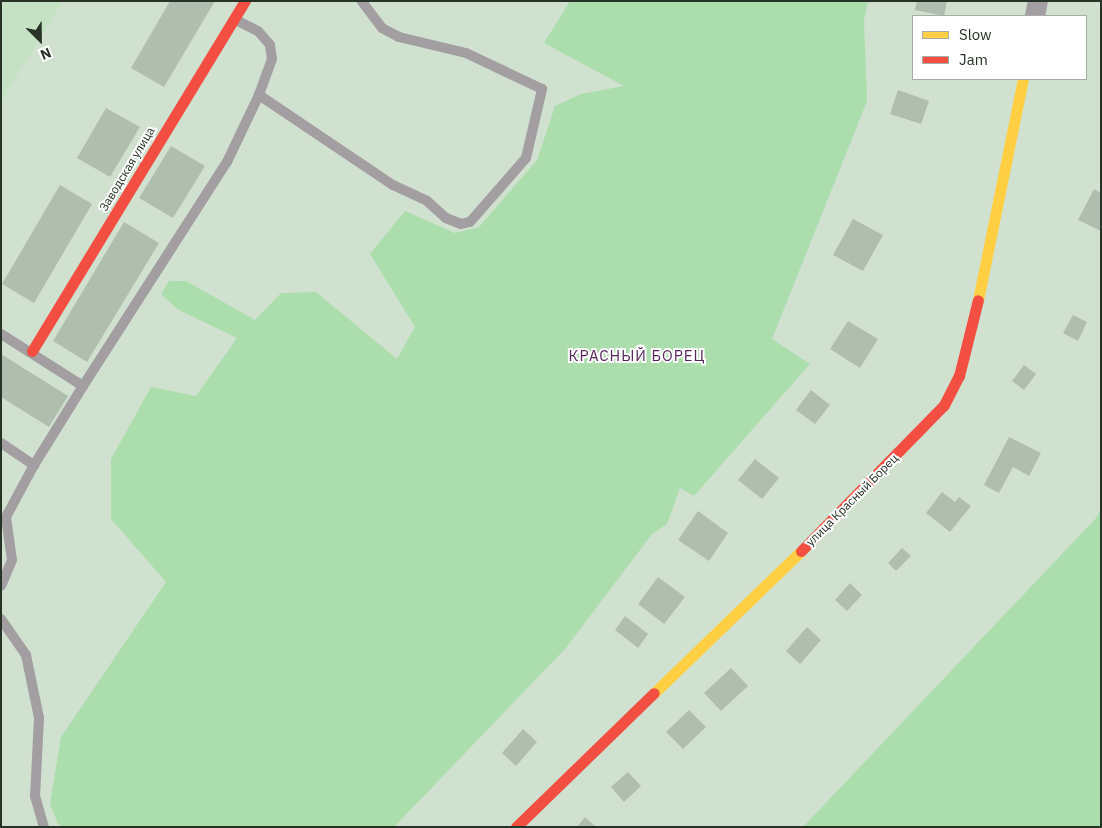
<!DOCTYPE html>
<html>
<head>
<meta charset="utf-8">
<style>
	body { margin:0 }
	#map { position:relative; width:1102px; height:828px; overflow:hidden; background:#d0e2cf; font-family:"IBM Plex Sans",sans-serif }
	div>[style] { position:absolute }
	.built>* { inset:0; background:#c5e3c4 }
	.green>* { inset:0; background:#acddac }
	.building>* { inset:0; background:#b0beb0 }
	.lane>* { height:10px; margin:-5px; padding:0 5px; transform-origin:5px; border-radius:5px; background:#a29ea2 }
	.street>* { height:20px; margin:-10px; padding:0 10px; transform-origin:10px; border-radius:10px; background:#a29ea2 }
	.slow>* { height:11px; margin:-5.5px; padding:0 5.5px; transform-origin:5.5px; border-radius:5.5px; background:#ffcf43 }
	.jam>* { height:11px; margin:-5.5px; padding:0 5.5px; transform-origin:5.5px; border-radius:5.5px; background:#f24e42 }
	span { translate:-50% -50%; white-space:nowrap; text-align:center; line-height:1.15; -webkit-text-stroke:4px #fff; paint-order:stroke }
	.street-label { font-size:12px; color:#263326 }
	.quarter-label { font-size:15px; color:#56285a; letter-spacing:1px }
	.frame { position:absolute; inset:0; border:2px solid #263326; pointer-events:none }
	.legend { position:absolute; left:912px; top:15px; width:175px; height:65px; box-sizing:border-box; background:#fff; border:1px solid #a8ada8; margin:0; padding:6px 9px; list-style:none; font-size:15px; color:#263326 }
	.legend li { display:flex; align-items:center; gap:10px; height:25px }
	.legend b { width:25px; border:1px solid #a8ada8 }
	.north { position:absolute; left:15px; top:15px; width:50px; height:50px; -webkit-text-stroke:4px #fff; paint-order:stroke; rotate:157deg; font-size:14px; font-weight:700; line-height:20px; text-align:center; color:#263326 }
	.north::after { content:''; display:block; margin:auto; width:18px; height:22px; background:#263326; clip-path:polygon(50% 0,100% 100%,50% 72%,0 100%) }
</style>
</head>
<body>
<div id="map">
	<div class="built">
		<i style="clip-path:polygon(1px 1px,63px 1px,1px 102px)"></i>
	</div>
	<div class="green">
		<i style="clip-path:polygon(570px 1px,868px 1px,864px 20px,867px 101px,772px 339px,810px 364px,694px 496px,680px 488px,667px 524px,652px 534px,565px 649px,394px 827px,64px 827px,58px 824px,50px 804px,61px 737px,166px 582px,111px 519px,111px 459px,151px 387px,196px 396px,237px 338px,177px 309px,161px 294px,169px 281px,186px 281px,255px 320px,281px 293px,316px 292px,397px 359px,415px 327px,370px 254px,405px 211px,455px 233px,479px 227px,537px 160px,555px 106px,581px 94px,624px 86px,544px 43px)"></i>
		<i style="clip-path:polygon(1101px 508px,1101px 827px,803px 827px,1097px 517px)"></i>
	</div>
	<div class="building">
		<i style="clip-path:polygon(170px 1px,215px 1px,164px 87px,131px 68px)"></i>
		<i style="clip-path:polygon(917px 1px,947px 1px,944px 16px,915px 10px)"></i>
		<i style="clip-path:polygon(898px 90px,929px 101px,921px 124px,890px 114px)"></i>
		<i style="clip-path:polygon(106px 108px,140px 127px,110px 177px,77px 158px)"></i>
		<i style="clip-path:polygon(171px 146px,205px 166px,173px 218px,139px 198px)"></i>
		<i style="clip-path:polygon(60px 185px,92px 204px,34px 303px,2px 284px)"></i>
		<i style="clip-path:polygon(1094px 189px,1101px 193px,1101px 231px,1078px 220px)"></i>
		<i style="clip-path:polygon(853px 219px,883px 235px,863px 271px,833px 255px)"></i>
		<i style="clip-path:polygon(124px 222px,159px 243px,87px 362px,53px 341px)"></i>
		<i style="clip-path:polygon(1073px 315px,1087px 322px,1078px 341px,1063px 333px)"></i>
		<i style="clip-path:polygon(848px 321px,878px 339px,860px 368px,830px 349px)"></i>
		<i style="clip-path:polygon(1px 354px,68px 396px,49px 427px,1px 397px)"></i>
		<i style="clip-path:polygon(1024px 365px,1036px 374px,1024px 390px,1012px 381px)"></i>
		<i style="clip-path:polygon(811px 390px,830px 405px,815px 424px,796px 410px)"></i>
		<i style="clip-path:polygon(1009px 437px,1041px 453px,1029px 476px,1013px 467px,999px 493px,984px 485px)"></i>
		<i style="clip-path:polygon(755px 459px,779px 478px,762px 499px,738px 480px)"></i>
		<i style="clip-path:polygon(942px 492px,955px 502px,959px 497px,971px 506px,950px 532px,926px 513px)"></i>
		<i style="clip-path:polygon(698px 511px,728px 533px,709px 561px,678px 540px)"></i>
		<i style="clip-path:polygon(902px 548px,911px 556px,896px 571px,888px 563px)"></i>
		<i style="clip-path:polygon(658px 577px,685px 597px,664px 624px,638px 604px)"></i>
		<i style="clip-path:polygon(850px 583px,862px 595px,847px 611px,835px 600px)"></i>
		<i style="clip-path:polygon(625px 616px,648px 634px,638px 648px,615px 630px)"></i>
		<i style="clip-path:polygon(807px 627px,821px 640px,800px 664px,786px 651px)"></i>
		<i style="clip-path:polygon(731px 668px,748px 686px,721px 711px,704px 693px)"></i>
		<i style="clip-path:polygon(689px 710px,706px 727px,683px 749px,666px 732px)"></i>
		<i style="clip-path:polygon(523px 729px,537px 742px,516px 766px,502px 753px)"></i>
		<i style="clip-path:polygon(628px 772px,641px 786px,624px 802px,611px 787px)"></i>
		<i style="clip-path:polygon(585px 817px,596px 827px,577px 827px)"></i>
	</div>
	<div class="lane">
		<i style="left:236px;top:20px;width:25px;rotate:27deg"></i>
		<i style="left:258px;top:31px;width:18px;rotate:49deg"></i>
		<i style="left:270px;top:45px;width:14px;rotate:82deg"></i>
		<i style="left:272px;top:59px;width:38px;rotate:110deg"></i>
		<i style="left:259px;top:95px;width:161px;rotate:33.9deg"></i>
		<i style="left:393px;top:185px;width:38px;rotate:25deg"></i>
		<i style="left:427px;top:201px;width:25px;rotate:42deg"></i>
		<i style="left:446px;top:218px;width:16px;rotate:22deg"></i>
		<i style="left:461px;top:224px;width:9px;rotate:-13deg"></i>
		<i style="left:470px;top:222px;width:85px;rotate:-48.8deg"></i>
		<i style="left:526px;top:158px;width:71px;rotate:-76.9deg"></i>
		<i style="left:542px;top:89px;width:84px;rotate:-154.7deg"></i>
		<i style="left:466px;top:53px;width:69px;rotate:-166.6deg"></i>
		<i style="left:399px;top:37px;width:19px;rotate:-152deg"></i>
		<i style="left:382px;top:28px;width:34px;rotate:-127deg"></i>
		<i style="left:1px;top:334px;width:97px;rotate:32.4deg"></i>
		<i style="left:83px;top:386px;width:93px;rotate:121.8deg"></i>
		<i style="left:34px;top:465px;width:59px;rotate:118.3deg"></i>
		<i style="left:6px;top:517px;width:43px;rotate:82.1deg"></i>
		<i style="left:12px;top:560px;width:28px;rotate:113deg"></i>
		<i style="left:83px;top:386px;width:266px;rotate:-57.3deg"></i>
		<i style="left:227px;top:162px;width:74px;rotate:-64.5deg"></i>
		<i style="left:1px;top:443px;width:40px;rotate:34deg"></i>
		<i style="left:1px;top:619px;width:44px;rotate:55.2deg"></i>
		<i style="left:26px;top:655px;width:64px;rotate:78.3deg"></i>
		<i style="left:39px;top:718px;width:78px;rotate:92.9deg"></i>
		<i style="left:35px;top:796px;width:32px;rotate:74deg"></i>
	</div>
	<div class="street">
		<i style="left:1035px;top:16px;width:15px;rotate:-79deg"></i>
	</div>
	<div class="slow">
		<i style="left:978px;top:300px;width:226px;rotate:-78.5deg"></i>
		<i style="left:654px;top:693px;width:204px;rotate:-44deg"></i>
	</div>
	<div class="jam">
		<i style="left:32px;top:351px;width:410px;rotate:-58.7deg"></i>
		<i style="left:801px;top:551px;width:204px;rotate:-45.6deg"></i>
		<i style="left:944px;top:405px;width:33px;rotate:-63deg"></i>
		<i style="left:959px;top:376px;width:78px;rotate:-76deg"></i>
		<i style="left:516px;top:827px;width:192px;rotate:-44.2deg"></i>
	</div>
	<div class="street-label">
		<span style="left:127px;top:169px;rotate:-59deg">Заводская улица</span>
		<span style="left:852px;top:500px;rotate:-45deg">улица Красный Борец</span>
	</div>
	<div class="quarter-label">
		<span style="left:637px;top:356px">КРАСНЫЙ БОРЕЦ</span>
	</div>
	<div class="frame"></div>
	<ul class="legend">
	<li><b style="height:6px;background:#ffcf43"></b>Slow</li>
	<li><b style="height:6px;background:#f24e42"></b>Jam</li>
	</ul>
	<div class="north">N</div>
</div>
</body>
</html>
